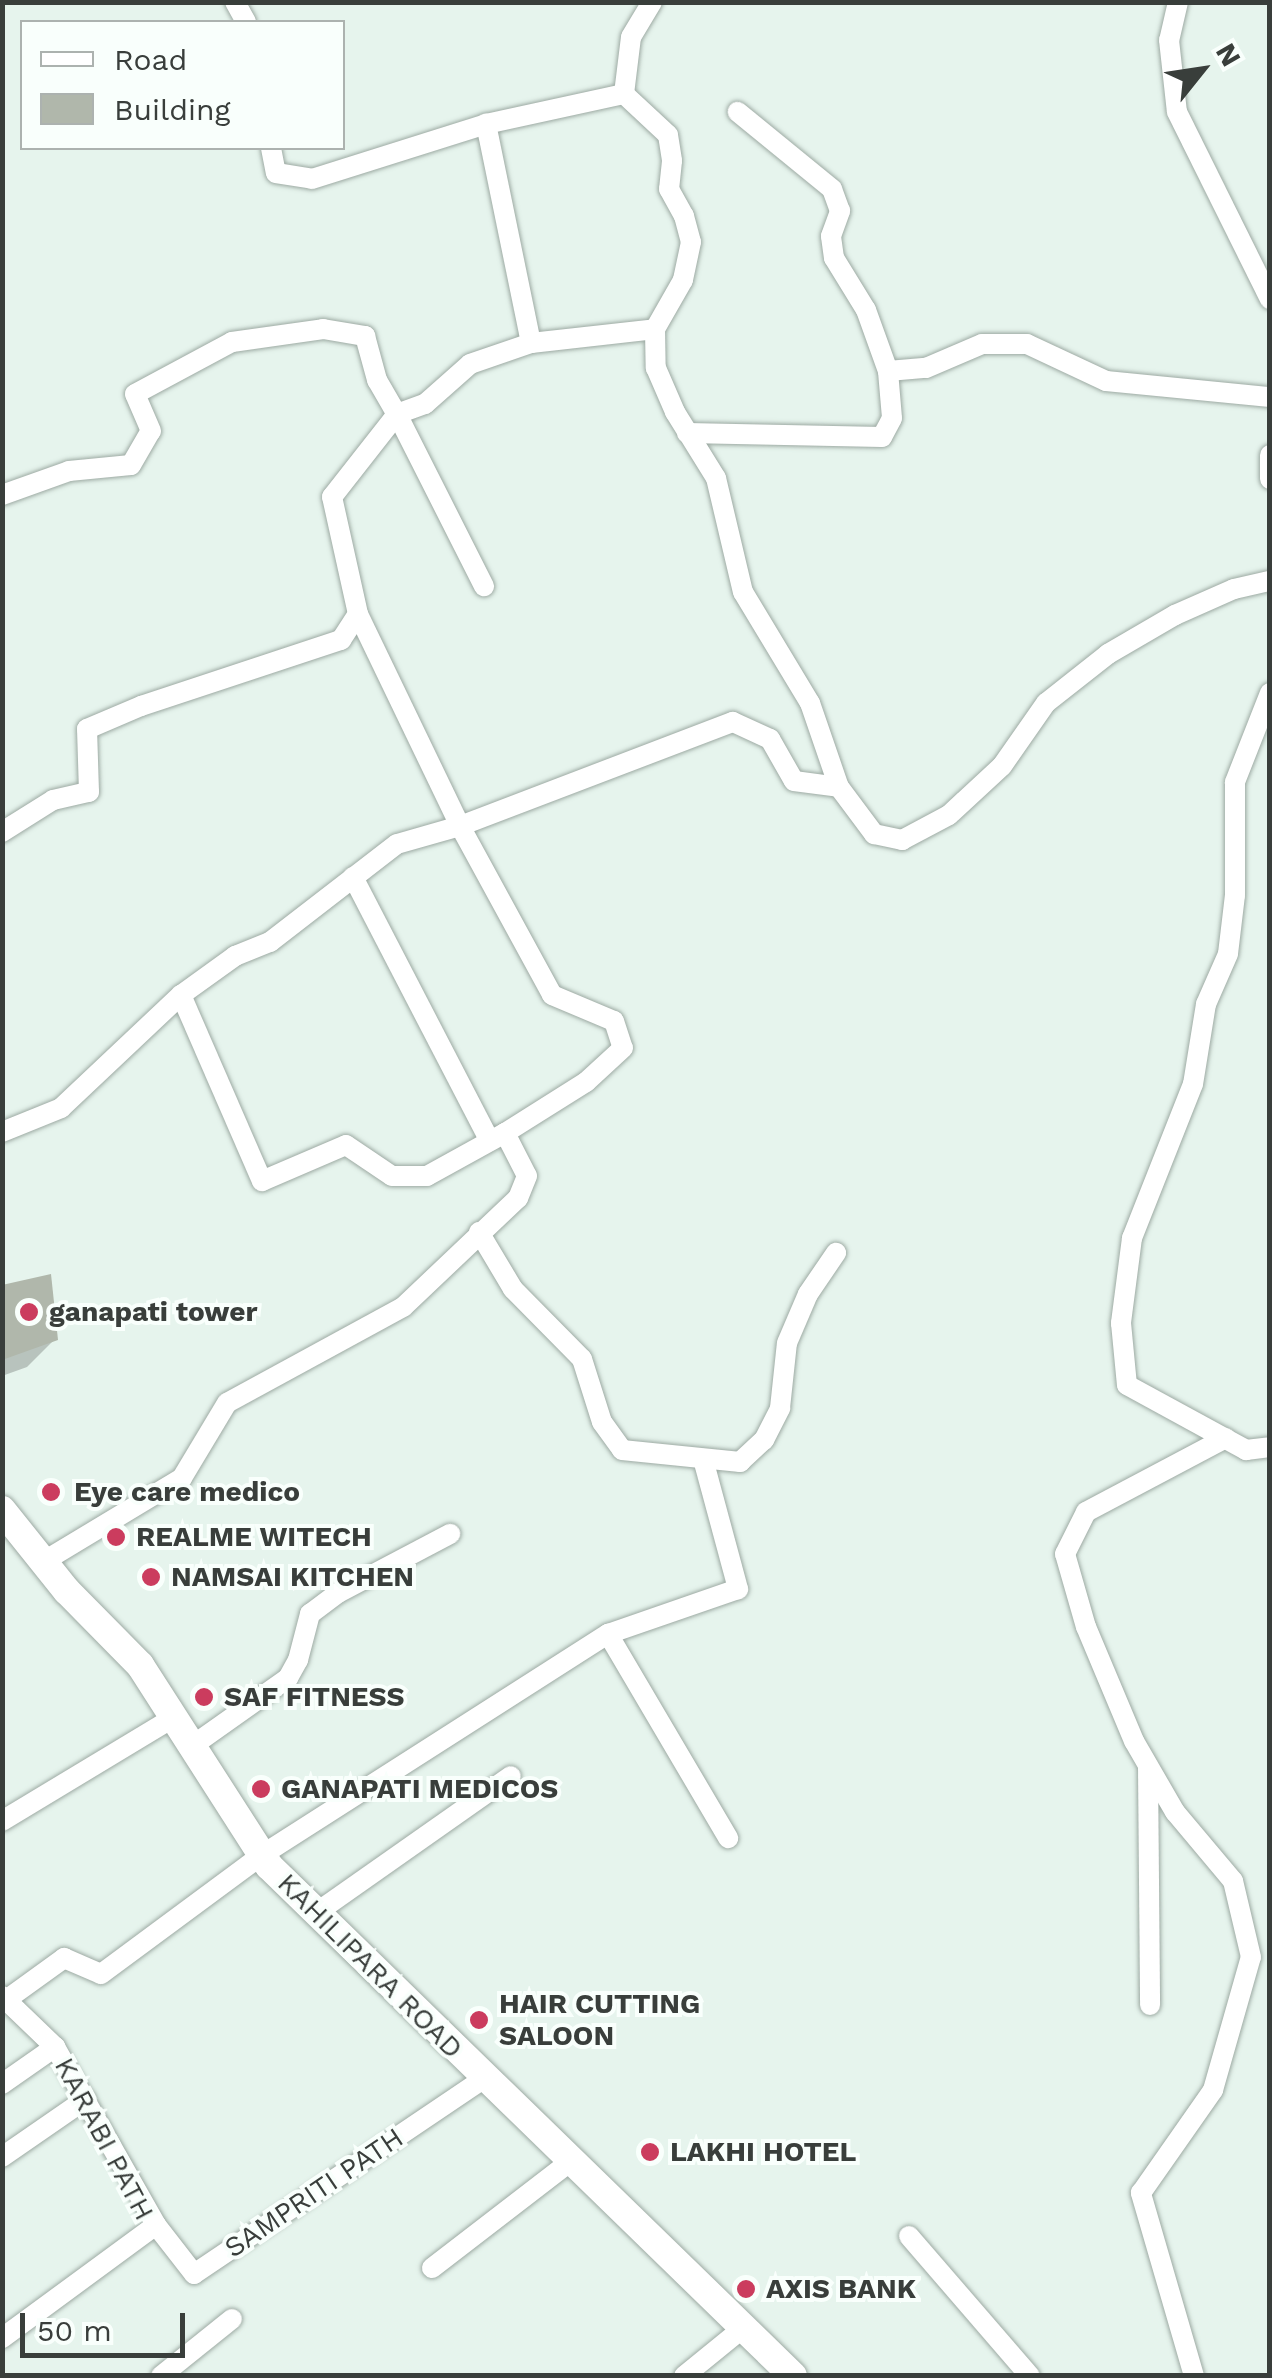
<!DOCTYPE html>
<html>
<head>
<meta charset="utf-8">
<style>
	body { margin:0 }
	#map { position:relative; width:1272px; height:2378px; overflow:hidden; background:#e6f4ed; font-family:"Work Sans",sans-serif }
	div>[style] { position:absolute }
	.shadow>* { inset:0; background:#0003 }
	.building>* { inset:0; background:#b0b7ab }
	.roads { filter:drop-shadow(0 0 2px #9daaa3) drop-shadow(0 0 2px #9daaa3) }
	.street>* { height:20px; margin:-10px; padding:0 10px; transform-origin:10px; border-radius:10px; background:#fff }
	.secondary>* { height:28px; margin:-14px; padding:0 14px; transform-origin:14px; border-radius:14px; background:#fff }
	.dots>* { width:28px; height:28px; translate:-50% -50%; box-sizing:border-box; border:5px solid #f9fffc; border-radius:50% }
	span { translate:-50% -50%; white-space:nowrap; text-align:center; line-height:1.15; -webkit-text-stroke:8px #f9fffc; paint-order:stroke }
	.poi-label { font-size:28px; color:#393e3b; font-weight:700 }
	.left { translate:0 -50%; text-align:left }
	.street-label { font-size:28px; color:#393e3b }
	.frame { position:absolute; inset:0; border:5px solid #393e3b; pointer-events:none }
	.legend { position:absolute; left:20px; top:20px; width:325px; height:130px; box-sizing:border-box; background:#f9fffc; border:2px solid #acb2af; margin:0; padding:12px 18px; list-style:none; font-size:30px; color:#393e3b }
	.legend li { display:flex; align-items:center; gap:20px; height:50px }
	.legend b { width:50px; border:2px solid #acb2af }
	.north { position:absolute; left:1152px; top:20px; width:100px; height:100px; -webkit-text-stroke:8px #f9fffc; paint-order:stroke; rotate:60deg; font-size:28px; font-weight:700; line-height:40px; text-align:center; color:#393e3b }
	.north::after { content:''; display:block; margin:auto; width:35px; height:45px; background:#393e3b; clip-path:polygon(50% 0,100% 100%,50% 72%,0 100%) }
	.scale { position:absolute; left:20px; top:2313px; width:165px; height:45px; box-sizing:border-box; border:5px solid #393e3b; border-top:0; padding-left:12px; font-size:30px; line-height:35px; white-space:nowrap; color:#393e3b; -webkit-text-stroke:8px #f9fffc; paint-order:stroke }
</style>
</head>
<body>
<div id="map">
	<div class="shadow">
		<i style="clip-path:polygon(2px 1288px,55px 1339px,27px 1367px,2px 1376px)"></i>
	</div>
	<div class="building">
		<i style="clip-path:polygon(51px 1274px,58px 1340px,2px 1360px,2px 1285px)"></i>
	</div>
	<div class="roads">
		<div class="street">
			<i style="left:235px;top:2px;width:23px;rotate:61deg"></i>
			<i style="left:1178px;top:2px;width:39px;rotate:103deg"></i>
			<i style="left:1169px;top:40px;width:72px;rotate:83.7deg"></i>
			<i style="left:1177px;top:112px;width:209px;rotate:63.6deg"></i>
			<i style="left:624px;top:94px;width:60px;rotate:43deg"></i>
			<i style="left:668px;top:135px;width:26px;rotate:81deg"></i>
			<i style="left:672px;top:161px;width:28px;rotate:96deg"></i>
			<i style="left:669px;top:189px;width:31px;rotate:61deg"></i>
			<i style="left:684px;top:216px;width:27px;rotate:75deg"></i>
			<i style="left:691px;top:242px;width:39px;rotate:102deg"></i>
			<i style="left:683px;top:280px;width:56px;rotate:119.7deg"></i>
			<i style="left:271px;top:148px;width:25px;rotate:79deg"></i>
			<i style="left:276px;top:173px;width:36px;rotate:9deg"></i>
			<i style="left:312px;top:179px;width:182px;rotate:-17.5deg"></i>
			<i style="left:531px;top:343px;width:125px;rotate:-6.4deg"></i>
			<i style="left:655px;top:329px;width:39px;rotate:89deg"></i>
			<i style="left:656px;top:368px;width:48px;rotate:66.6deg"></i>
			<i style="left:675px;top:412px;width:78px;rotate:58.2deg"></i>
			<i style="left:716px;top:478px;width:117px;rotate:76.7deg"></i>
			<i style="left:743px;top:592px;width:130px;rotate:58.9deg"></i>
			<i style="left:810px;top:703px;width:89px;rotate:71deg"></i>
			<i style="left:888px;top:371px;width:38px;rotate:-5deg"></i>
			<i style="left:926px;top:368px;width:61px;rotate:-23.2deg"></i>
			<i style="left:982px;top:344px;width:45px"></i>
			<i style="left:1027px;top:344px;width:87px;rotate:25.1deg"></i>
			<i style="left:1106px;top:381px;width:165px;rotate:5.6deg"></i>
			<i style="left:687px;top:433px;width:195px;rotate:1.2deg"></i>
			<i style="left:882px;top:437px;width:21px;rotate:-62deg"></i>
			<i style="left:892px;top:418px;width:47px;rotate:-94.9deg"></i>
			<i style="left:888px;top:371px;width:65px;rotate:-109.8deg"></i>
			<i style="left:866px;top:310px;width:61px;rotate:-121.6deg"></i>
			<i style="left:834px;top:258px;width:22px;rotate:-98deg"></i>
			<i style="left:831px;top:236px;width:27px;rotate:-70deg"></i>
			<i style="left:840px;top:211px;width:23px;rotate:-110deg"></i>
			<i style="left:832px;top:189px;width:122px;rotate:-140.7deg"></i>
			<i style="left:1270px;top:455px;width:24px;rotate:90deg"></i>
			<i style="left:2px;top:495px;width:71px;rotate:-19.7deg"></i>
			<i style="left:69px;top:471px;width:62px;rotate:-5.5deg"></i>
			<i style="left:131px;top:465px;width:39px;rotate:-60deg"></i>
			<i style="left:151px;top:431px;width:40px;rotate:-113.4deg"></i>
			<i style="left:135px;top:394px;width:110px;rotate:-28.2deg"></i>
			<i style="left:232px;top:342px;width:92px;rotate:-8.1deg"></i>
			<i style="left:323px;top:329px;width:43px;rotate:9.5deg"></i>
			<i style="left:365px;top:336px;width:46px;rotate:74.7deg"></i>
			<i style="left:377px;top:380px;width:39px;rotate:60deg"></i>
			<i style="left:397px;top:414px;width:30px;rotate:-20deg"></i>
			<i style="left:425px;top:404px;width:60px;rotate:-41.6deg"></i>
			<i style="left:470px;top:364px;width:65px;rotate:-19deg"></i>
			<i style="left:531px;top:343px;width:224px;rotate:-101.6deg"></i>
			<i style="left:486px;top:124px;width:141px;rotate:-12.3deg"></i>
			<i style="left:624px;top:94px;width:57px;rotate:-83deg"></i>
			<i style="left:631px;top:37px;width:41px;rotate:-59deg"></i>
			<i style="left:358px;top:614px;width:235px;rotate:64.3deg"></i>
			<i style="left:460px;top:826px;width:292px;rotate:-20.9deg"></i>
			<i style="left:733px;top:722px;width:41px;rotate:24.7deg"></i>
			<i style="left:770px;top:739px;width:48px;rotate:60.3deg"></i>
			<i style="left:794px;top:781px;width:45px;rotate:7.6deg"></i>
			<i style="left:839px;top:787px;width:59px;rotate:53.3deg"></i>
			<i style="left:874px;top:834px;width:29px;rotate:12deg"></i>
			<i style="left:902px;top:840px;width:53px;rotate:-28deg"></i>
			<i style="left:949px;top:815px;width:72px;rotate:-42.8deg"></i>
			<i style="left:1002px;top:766px;width:77px;rotate:-55.1deg"></i>
			<i style="left:1046px;top:703px;width:79px;rotate:-38.3deg"></i>
			<i style="left:1108px;top:654px;width:78px;rotate:-30.2deg"></i>
			<i style="left:1175px;top:615px;width:64px;rotate:-23.8deg"></i>
			<i style="left:1234px;top:589px;width:37px;rotate:-13deg"></i>
			<i style="left:1270px;top:693px;width:96px;rotate:111.5deg"></i>
			<i style="left:1235px;top:782px;width:113px;rotate:90deg"></i>
			<i style="left:1235px;top:895px;width:59px;rotate:96.8deg"></i>
			<i style="left:1228px;top:954px;width:55px;rotate:113.7deg"></i>
			<i style="left:1206px;top:1004px;width:81px;rotate:99.2deg"></i>
			<i style="left:1193px;top:1084px;width:166px;rotate:111.6deg"></i>
			<i style="left:1132px;top:1238px;width:86px;rotate:97.4deg"></i>
			<i style="left:1121px;top:1323px;width:62px;rotate:84.5deg"></i>
			<i style="left:1127px;top:1385px;width:136px;rotate:28.6deg"></i>
			<i style="left:1246px;top:1450px;width:24px;rotate:-7deg"></i>
			<i style="left:2px;top:832px;width:60px;rotate:-32.1deg"></i>
			<i style="left:53px;top:800px;width:37px;rotate:-13deg"></i>
			<i style="left:89px;top:792px;width:63px;rotate:-91.8deg"></i>
			<i style="left:87px;top:729px;width:59px;rotate:-23.1deg"></i>
			<i style="left:141px;top:706px;width:211px;rotate:-18.3deg"></i>
			<i style="left:341px;top:640px;width:31px;rotate:-57deg"></i>
			<i style="left:358px;top:614px;width:120px;rotate:-102.5deg"></i>
			<i style="left:332px;top:497px;width:105px;rotate:-51.9deg"></i>
			<i style="left:397px;top:414px;width:193px;rotate:63.2deg"></i>
			<i style="left:353px;top:877px;width:297px;rotate:62.6deg"></i>
			<i style="left:181px;top:995px;width:203px;rotate:66.5deg"></i>
			<i style="left:262px;top:1181px;width:91px;rotate:-23.2deg"></i>
			<i style="left:346px;top:1145px;width:55px;rotate:34deg"></i>
			<i style="left:392px;top:1176px;width:35px"></i>
			<i style="left:427px;top:1176px;width:89px;rotate:-28.9deg"></i>
			<i style="left:2px;top:1132px;width:64px;rotate:-22.1deg"></i>
			<i style="left:61px;top:1108px;width:165px;rotate:-43.3deg"></i>
			<i style="left:181px;top:995px;width:67px;rotate:-35.8deg"></i>
			<i style="left:235px;top:956px;width:38px;rotate:-22deg"></i>
			<i style="left:270px;top:942px;width:160px;rotate:-37.7deg"></i>
			<i style="left:397px;top:844px;width:66px;rotate:-15.9deg"></i>
			<i style="left:460px;top:826px;width:192px;rotate:61.4deg"></i>
			<i style="left:552px;top:995px;width:67px;rotate:22.8deg"></i>
			<i style="left:614px;top:1021px;width:28px;rotate:72deg"></i>
			<i style="left:623px;top:1048px;width:50px;rotate:137.4deg"></i>
			<i style="left:586px;top:1082px;width:96px;rotate:147.8deg"></i>
			<i style="left:505px;top:1133px;width:48px;rotate:62.9deg"></i>
			<i style="left:527px;top:1176px;width:24px;rotate:112deg"></i>
			<i style="left:518px;top:1198px;width:158px;rotate:136.5deg"></i>
			<i style="left:403px;top:1307px;width:200px;rotate:151.4deg"></i>
			<i style="left:227px;top:1403px;width:87px;rotate:121deg"></i>
			<i style="left:182px;top:1478px;width:162px;rotate:148.9deg"></i>
			<i style="left:479px;top:1232px;width:66px;rotate:59.2deg"></i>
			<i style="left:513px;top:1289px;width:98px;rotate:45.4deg"></i>
			<i style="left:582px;top:1359px;width:66px;rotate:72.4deg"></i>
			<i style="left:602px;top:1422px;width:34px;rotate:54deg"></i>
			<i style="left:622px;top:1450px;width:119px;rotate:5.8deg"></i>
			<i style="left:740px;top:1462px;width:33px;rotate:-43deg"></i>
			<i style="left:764px;top:1440px;width:36px;rotate:-63deg"></i>
			<i style="left:780px;top:1408px;width:65px;rotate:-83.9deg"></i>
			<i style="left:787px;top:1343px;width:53px;rotate:-66.8deg"></i>
			<i style="left:808px;top:1294px;width:50px;rotate:-55.7deg"></i>
			<i style="left:703px;top:1459px;width:135px;rotate:74.9deg"></i>
			<i style="left:738px;top:1589px;width:138px;rotate:160.9deg"></i>
			<i style="left:608px;top:1634px;width:237px;rotate:59.5deg"></i>
			<i style="left:192px;top:1746px;width:118px;rotate:-35.3deg"></i>
			<i style="left:288px;top:1678px;width:21px;rotate:-61deg"></i>
			<i style="left:298px;top:1660px;width:48px;rotate:-75.4deg"></i>
			<i style="left:310px;top:1614px;width:35px;rotate:-37deg"></i>
			<i style="left:338px;top:1593px;width:127px;rotate:-27.8deg"></i>
			<i style="left:1148px;top:1767px;width:238px;rotate:89.5deg"></i>
			<i style="left:2px;top:1821px;width:200px;rotate:-31.1deg"></i>
			<i style="left:316px;top:1913px;width:238px;rotate:-35.1deg"></i>
			<i style="left:2px;top:1996px;width:74px;rotate:43.9deg"></i>
			<i style="left:6px;top:2000px;width:72px;rotate:-35.9deg"></i>
			<i style="left:64px;top:1958px;width:40px;rotate:23.4deg"></i>
			<i style="left:101px;top:1974px;width:200px;rotate:-36.5deg"></i>
			<i style="left:262px;top:1855px;width:411px;rotate:-32.6deg"></i>
			<i style="left:2px;top:2084px;width:65px;rotate:-34.9deg"></i>
			<i style="left:55px;top:2047px;width:205px;rotate:60.4deg"></i>
			<i style="left:156px;top:2225px;width:191px;rotate:143.7deg"></i>
			<i style="left:2px;top:2157px;width:102px;rotate:-34.6deg"></i>
			<i style="left:156px;top:2225px;width:62px;rotate:52.2deg"></i>
			<i style="left:194px;top:2274px;width:351px;rotate:-34deg"></i>
			<i style="left:909px;top:2236px;width:185px;rotate:49.2deg"></i>
			<i style="left:432px;top:2268px;width:175px;rotate:-37.6deg"></i>
			<i style="left:161px;top:2376px;width:91px;rotate:-38.8deg"></i>
			<i style="left:684px;top:2376px;width:76px;rotate:-39.1deg"></i>
			<i style="left:1194px;top:2376px;width:191px;rotate:-106.2deg"></i>
			<i style="left:1141px;top:2193px;width:126px;rotate:-55deg"></i>
			<i style="left:1213px;top:2090px;width:138px;rotate:-74.1deg"></i>
			<i style="left:1251px;top:1957px;width:78px;rotate:-103.3deg"></i>
			<i style="left:1233px;top:1881px;width:90px;rotate:-130deg"></i>
			<i style="left:1175px;top:1812px;width:82px;rotate:-120deg"></i>
			<i style="left:1134px;top:1741px;width:124px;rotate:-112.8deg"></i>
			<i style="left:1086px;top:1627px;width:76px;rotate:-106deg"></i>
			<i style="left:1065px;top:1554px;width:47px;rotate:-63.4deg"></i>
			<i style="left:1086px;top:1512px;width:158px;rotate:-27.9deg"></i>
		</div>
		<div class="secondary">
			<i style="left:2px;top:1510px;width:104px;rotate:51.3deg"></i>
			<i style="left:67px;top:1591px;width:104px;rotate:45.4deg"></i>
			<i style="left:140px;top:1665px;width:239px;rotate:57.3deg"></i>
			<i style="left:269px;top:1866px;width:731px;rotate:44.22deg"></i>
		</div>
	</div>
	<div class="dots">
		<i style="left:29px;top:1312px;background:#cb3c5e"></i>
		<i style="left:51px;top:1492px;background:#cb3c5e"></i>
		<i style="left:116px;top:1537px;background:#cb3c5e"></i>
		<i style="left:151px;top:1577px;background:#cb3c5e"></i>
		<i style="left:204px;top:1697px;background:#cb3c5e"></i>
		<i style="left:261px;top:1789px;background:#cb3c5e"></i>
		<i style="left:479px;top:2020px;background:#cb3c5e"></i>
		<i style="left:650px;top:2152px;background:#cb3c5e"></i>
		<i style="left:746px;top:2289px;background:#cb3c5e"></i>
	</div>
	<div class="poi-label">
		<span class="left" style="left:49px;top:1312px">ganapati tower</span>
		<span class="left" style="left:74px;top:1492px">Eye care medico</span>
		<span class="left" style="left:136px;top:1537px">REALME WITECH</span>
		<span class="left" style="left:171px;top:1577px">NAMSAI KITCHEN</span>
		<span class="left" style="left:224px;top:1697px">SAF FITNESS</span>
		<span class="left" style="left:281px;top:1789px">GANAPATI MEDICOS</span>
		<span class="left" style="left:499px;top:2020px">HAIR CUTTING<br>SALOON</span>
		<span class="left" style="left:670px;top:2152px">LAKHI HOTEL</span>
		<span class="left" style="left:766px;top:2289px">AXIS BANK</span>
	</div>
	<div class="street-label">
		<span style="left:370px;top:1966px;rotate:45deg">KAHILIPARA ROAD</span>
		<span style="left:104px;top:2139px;rotate:62deg">KARABI PATH</span>
		<span style="left:314px;top:2193px;rotate:-34deg">SAMPRITI PATH</span>
	</div>
	<div class="frame"></div>
	<ul class="legend">
	<li><b style="height:12px;background:#fff"></b>Road</li>
	<li><b style="height:28px;background:#b0b7ab"></b>Building</li>
	</ul>
	<div class="north">N</div>
	<div class="scale">50 m</div>
</div>
</body>
</html>
